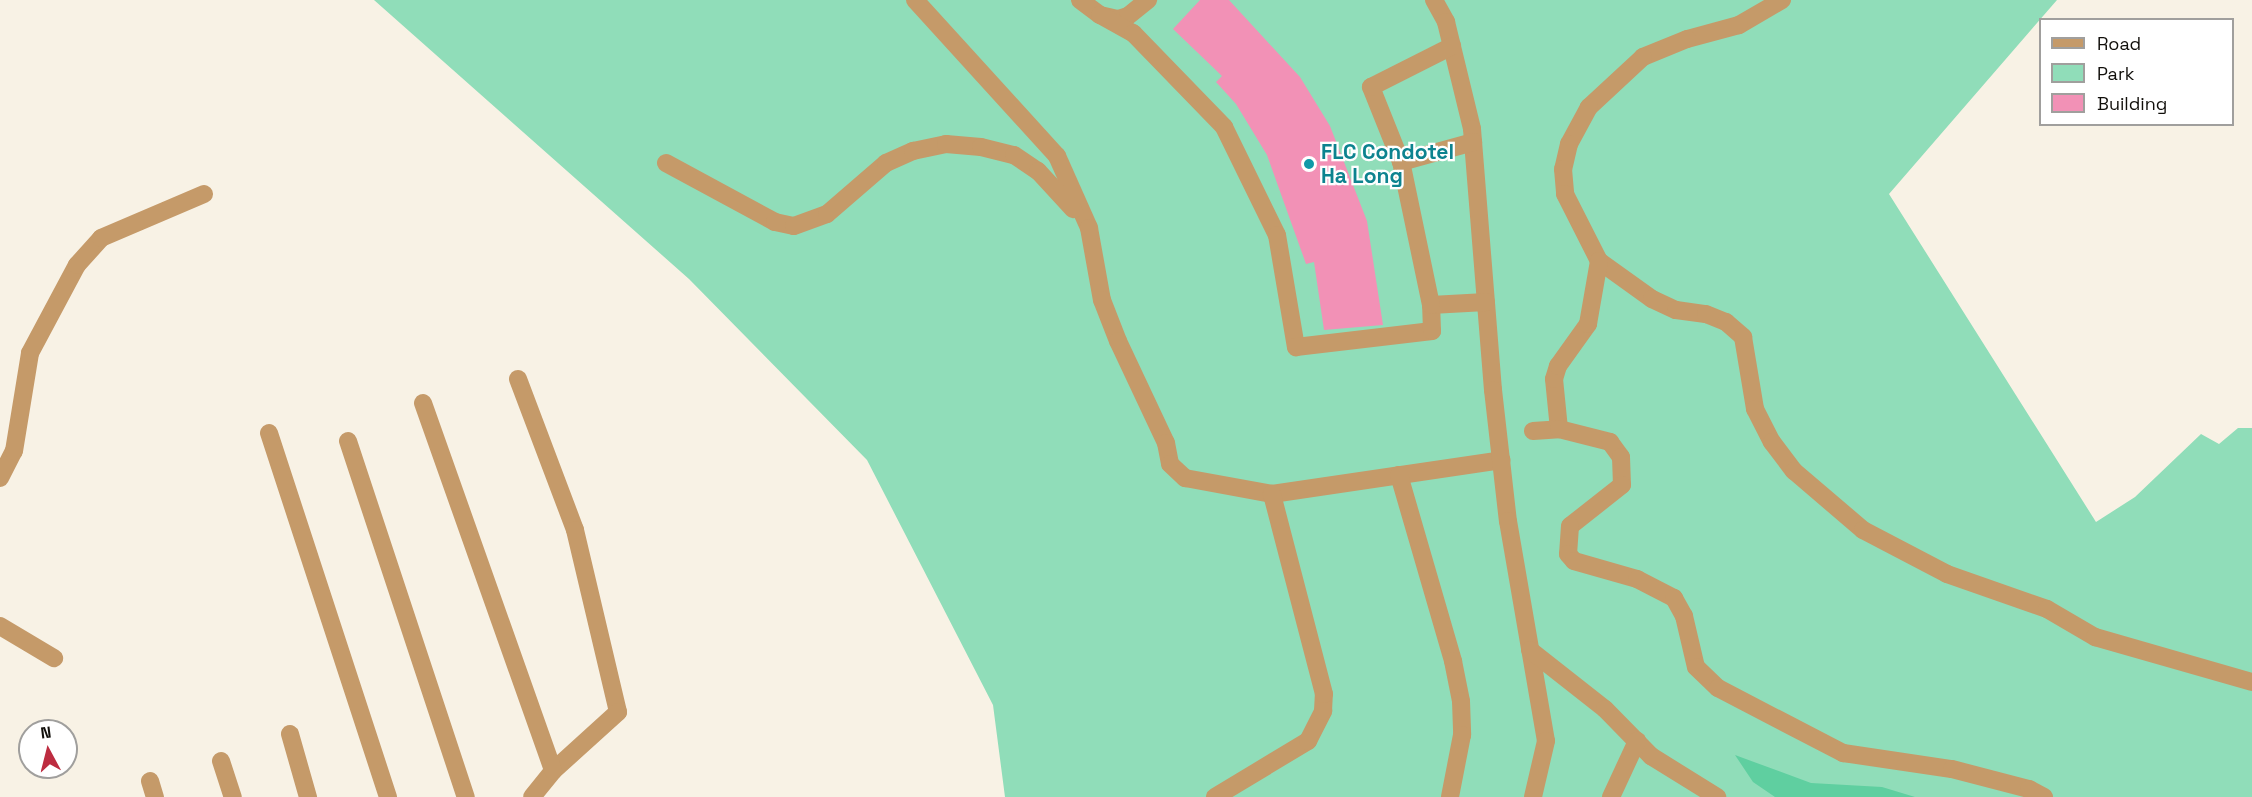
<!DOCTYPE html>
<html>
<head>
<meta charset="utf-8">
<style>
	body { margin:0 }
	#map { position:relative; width:2252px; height:797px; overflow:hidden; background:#f8f2e5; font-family:"Space Grotesk",sans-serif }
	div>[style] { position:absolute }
	.green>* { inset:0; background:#90ddb9 }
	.forest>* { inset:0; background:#5fcfa0 }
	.building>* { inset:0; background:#f291b6 }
	.minor>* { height:18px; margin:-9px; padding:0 9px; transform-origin:9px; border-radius:9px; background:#c59a69 }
	.dots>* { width:16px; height:16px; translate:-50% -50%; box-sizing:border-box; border:3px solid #fff; border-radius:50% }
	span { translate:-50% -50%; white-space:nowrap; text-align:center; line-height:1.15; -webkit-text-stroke:4.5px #fff; paint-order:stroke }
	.culture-label { font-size:21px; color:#0d838f; font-weight:700 }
	.left { translate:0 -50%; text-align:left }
	.legend { position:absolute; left:2039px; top:18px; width:195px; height:108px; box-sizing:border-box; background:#fff; border:2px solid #a09f9d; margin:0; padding:8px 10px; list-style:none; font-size:18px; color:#110f0b }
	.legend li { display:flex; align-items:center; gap:12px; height:30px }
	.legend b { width:30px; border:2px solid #a09f9d }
	.north { position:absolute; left:18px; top:719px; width:60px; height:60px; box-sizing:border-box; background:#fff; border:2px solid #a09f9d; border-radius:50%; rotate:353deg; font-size:16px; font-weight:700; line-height:24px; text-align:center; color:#110f0b }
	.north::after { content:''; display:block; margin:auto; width:21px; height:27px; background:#bd2c40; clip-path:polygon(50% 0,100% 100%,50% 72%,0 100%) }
</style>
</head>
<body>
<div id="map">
	<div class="green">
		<i style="clip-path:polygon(374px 0,2057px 0,1889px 194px,2096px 522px,2135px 497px,2201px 434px,2219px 444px,2238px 428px,2252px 428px,2252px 797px,1005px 797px,993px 705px,867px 460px,689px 279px)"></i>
	</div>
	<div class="forest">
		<i style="clip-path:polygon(1735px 755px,1811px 783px,1882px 787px,1915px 797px,1775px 797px,1753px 782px)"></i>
	</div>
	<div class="building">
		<i style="clip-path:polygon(1200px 0,1229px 0,1300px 77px,1330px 126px,1367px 221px,1383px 325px,1324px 330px,1314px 262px,1306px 264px,1267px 155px,1236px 104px,1216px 82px,1222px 76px,1173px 29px)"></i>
	</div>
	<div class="minor">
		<i style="left:915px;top:0;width:211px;rotate:47.7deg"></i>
		<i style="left:1057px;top:156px;width:79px;rotate:66deg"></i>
		<i style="left:1089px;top:228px;width:73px;rotate:79.8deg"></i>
		<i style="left:1102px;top:300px;width:44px;rotate:68.7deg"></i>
		<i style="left:1118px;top:341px;width:113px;rotate:64.8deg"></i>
		<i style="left:1166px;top:443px;width:21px;rotate:79deg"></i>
		<i style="left:1170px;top:464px;width:21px;rotate:43deg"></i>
		<i style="left:1185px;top:478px;width:88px;rotate:10.4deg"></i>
		<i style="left:1272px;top:494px;width:232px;rotate:-8.4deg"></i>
		<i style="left:1080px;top:0;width:25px;rotate:37deg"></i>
		<i style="left:1100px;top:15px;width:18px;rotate:13deg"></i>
		<i style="left:1118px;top:19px;width:10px;rotate:-17deg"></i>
		<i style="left:1128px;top:16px;width:26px;rotate:-39deg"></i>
		<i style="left:1434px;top:0;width:25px;rotate:61deg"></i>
		<i style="left:1446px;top:22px;width:110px;rotate:76.3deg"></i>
		<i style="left:1472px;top:129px;width:262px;rotate:85.4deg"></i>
		<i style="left:1493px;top:390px;width:132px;rotate:83.5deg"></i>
		<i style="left:1508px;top:521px;width:223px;rotate:80.2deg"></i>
		<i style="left:1546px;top:741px;width:57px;rotate:103.1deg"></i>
		<i style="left:1782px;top:0;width:50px;rotate:149.8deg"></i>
		<i style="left:1739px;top:25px;width:54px;rotate:164.9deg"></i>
		<i style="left:1687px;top:39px;width:48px;rotate:157.8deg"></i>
		<i style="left:1643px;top:57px;width:74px;rotate:137.2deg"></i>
		<i style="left:1589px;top:107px;width:42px;rotate:118.4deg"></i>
		<i style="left:1569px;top:144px;width:26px;rotate:103deg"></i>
		<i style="left:1563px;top:169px;width:25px;rotate:85deg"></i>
		<i style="left:1565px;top:194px;width:75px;rotate:63.1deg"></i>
		<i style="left:1599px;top:261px;width:65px;rotate:35.6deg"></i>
		<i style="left:1652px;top:299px;width:26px;rotate:25deg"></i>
		<i style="left:1676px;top:310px;width:30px;rotate:8deg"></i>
		<i style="left:1706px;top:314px;width:22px;rotate:22deg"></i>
		<i style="left:1726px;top:322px;width:23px;rotate:41deg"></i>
		<i style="left:1743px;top:337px;width:73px;rotate:80.5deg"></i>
		<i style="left:1755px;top:409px;width:37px;rotate:63deg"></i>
		<i style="left:1772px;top:442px;width:36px;rotate:53deg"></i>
		<i style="left:1794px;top:471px;width:91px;rotate:40.5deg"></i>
		<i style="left:1863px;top:530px;width:95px;rotate:27.6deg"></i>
		<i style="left:1947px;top:574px;width:106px;rotate:19.3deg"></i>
		<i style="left:2047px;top:609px;width:56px;rotate:30.3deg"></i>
		<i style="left:2095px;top:637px;width:163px;rotate:16deg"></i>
		<i style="left:1100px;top:15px;width:38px;rotate:29deg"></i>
		<i style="left:1133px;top:33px;width:131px;rotate:45.9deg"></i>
		<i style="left:1224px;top:127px;width:120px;rotate:63.9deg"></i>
		<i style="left:1277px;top:235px;width:114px;rotate:80.4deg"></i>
		<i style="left:1296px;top:347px;width:137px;rotate:-6.7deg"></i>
		<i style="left:1432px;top:331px;width:26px;rotate:-92deg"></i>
		<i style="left:1431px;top:305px;width:55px;rotate:-3.1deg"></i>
		<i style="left:1401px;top:162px;width:81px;rotate:-111.8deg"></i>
		<i style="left:1371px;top:87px;width:91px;rotate:-26.8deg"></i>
		<i style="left:666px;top:163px;width:124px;rotate:28.4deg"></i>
		<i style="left:775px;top:222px;width:19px;rotate:12deg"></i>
		<i style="left:794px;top:226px;width:35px;rotate:-20deg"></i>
		<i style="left:827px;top:214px;width:78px;rotate:-40.8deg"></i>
		<i style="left:886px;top:163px;width:30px;rotate:-24deg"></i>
		<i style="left:913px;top:151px;width:34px;rotate:-12deg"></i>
		<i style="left:946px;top:144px;width:35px;rotate:5deg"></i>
		<i style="left:981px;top:147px;width:34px;rotate:14deg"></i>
		<i style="left:1014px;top:155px;width:29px;rotate:34deg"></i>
		<i style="left:1038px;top:171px;width:52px;rotate:47.4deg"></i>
		<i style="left:1431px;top:305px;width:146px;rotate:-101.8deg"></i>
		<i style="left:1401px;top:162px;width:75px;rotate:-15.5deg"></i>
		<i style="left:518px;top:379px;width:161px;rotate:69.3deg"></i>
		<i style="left:575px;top:530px;width:187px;rotate:76.7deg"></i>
		<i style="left:618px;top:712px;width:88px;rotate:137.8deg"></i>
		<i style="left:553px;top:771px;width:33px;rotate:129deg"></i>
		<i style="left:423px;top:403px;width:390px;rotate:70.5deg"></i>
		<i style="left:1559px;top:429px;width:50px;rotate:-95.7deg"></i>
		<i style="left:1554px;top:379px;width:14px;rotate:-73deg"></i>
		<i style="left:1558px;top:366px;width:52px;rotate:-54.5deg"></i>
		<i style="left:1588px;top:324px;width:64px;rotate:-80.1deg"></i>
		<i style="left:1533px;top:431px;width:26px;rotate:-4deg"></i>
		<i style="left:1559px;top:429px;width:53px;rotate:14.3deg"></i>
		<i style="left:1610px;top:442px;width:19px;rotate:54deg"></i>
		<i style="left:1621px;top:457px;width:28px;rotate:88deg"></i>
		<i style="left:1622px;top:485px;width:66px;rotate:141.7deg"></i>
		<i style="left:1570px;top:526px;width:28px;rotate:94deg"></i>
		<i style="left:1568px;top:554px;width:9px;rotate:49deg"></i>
		<i style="left:1574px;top:561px;width:66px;rotate:15.9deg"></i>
		<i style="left:1637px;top:579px;width:42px;rotate:27.2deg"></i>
		<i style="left:1674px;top:598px;width:21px;rotate:61deg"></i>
		<i style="left:1684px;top:616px;width:52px;rotate:76.8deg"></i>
		<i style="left:1696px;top:667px;width:30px;rotate:44deg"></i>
		<i style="left:1718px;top:688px;width:141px;rotate:27.5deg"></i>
		<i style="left:1843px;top:753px;width:110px;rotate:8.4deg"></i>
		<i style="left:1952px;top:769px;width:80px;rotate:14.6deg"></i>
		<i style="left:2029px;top:789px;width:17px;rotate:28deg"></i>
		<i style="left:269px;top:433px;width:383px;rotate:71.9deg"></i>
		<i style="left:348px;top:441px;width:375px;rotate:71.7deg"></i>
		<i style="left:1399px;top:475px;width:194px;rotate:73.8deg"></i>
		<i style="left:1453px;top:661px;width:41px;rotate:78.7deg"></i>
		<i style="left:1461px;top:701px;width:34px;rotate:88deg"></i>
		<i style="left:1462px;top:735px;width:63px;rotate:101deg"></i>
		<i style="left:0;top:478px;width:30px;rotate:-63deg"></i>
		<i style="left:14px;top:451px;width:99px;rotate:-80.7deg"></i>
		<i style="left:30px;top:353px;width:100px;rotate:-61.9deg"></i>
		<i style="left:77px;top:265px;width:36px;rotate:-48deg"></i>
		<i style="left:101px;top:238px;width:112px;rotate:-23.1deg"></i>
		<i style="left:0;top:626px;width:63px;rotate:30.7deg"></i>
		<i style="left:1530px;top:650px;width:95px;rotate:38.2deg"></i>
		<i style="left:1605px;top:709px;width:66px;rotate:45.6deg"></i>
		<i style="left:1651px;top:756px;width:78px;rotate:31.8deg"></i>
		<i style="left:290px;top:734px;width:66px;rotate:74.1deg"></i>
		<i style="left:221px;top:761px;width:38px;rotate:72deg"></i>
		<i style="left:150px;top:781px;width:17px;rotate:73deg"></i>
		<i style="left:1215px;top:797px;width:109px;rotate:-31.1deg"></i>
		<i style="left:1308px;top:741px;width:34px;rotate:-63deg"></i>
		<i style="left:1323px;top:711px;width:17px;rotate:-87deg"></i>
		<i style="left:1324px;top:694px;width:207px;rotate:-104.6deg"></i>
		<i style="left:1611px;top:797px;width:62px;rotate:-65.1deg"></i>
	</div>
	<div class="dots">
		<i style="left:1309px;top:164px;background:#0f9aa8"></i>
	</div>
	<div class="culture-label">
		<span class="left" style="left:1321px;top:164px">FLC Condotel<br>Ha Long</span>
	</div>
	<ul class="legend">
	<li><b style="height:8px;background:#c59a69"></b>Road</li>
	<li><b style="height:16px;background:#90ddb9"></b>Park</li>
	<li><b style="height:16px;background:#f291b6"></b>Building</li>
	</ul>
	<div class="north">N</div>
</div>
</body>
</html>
